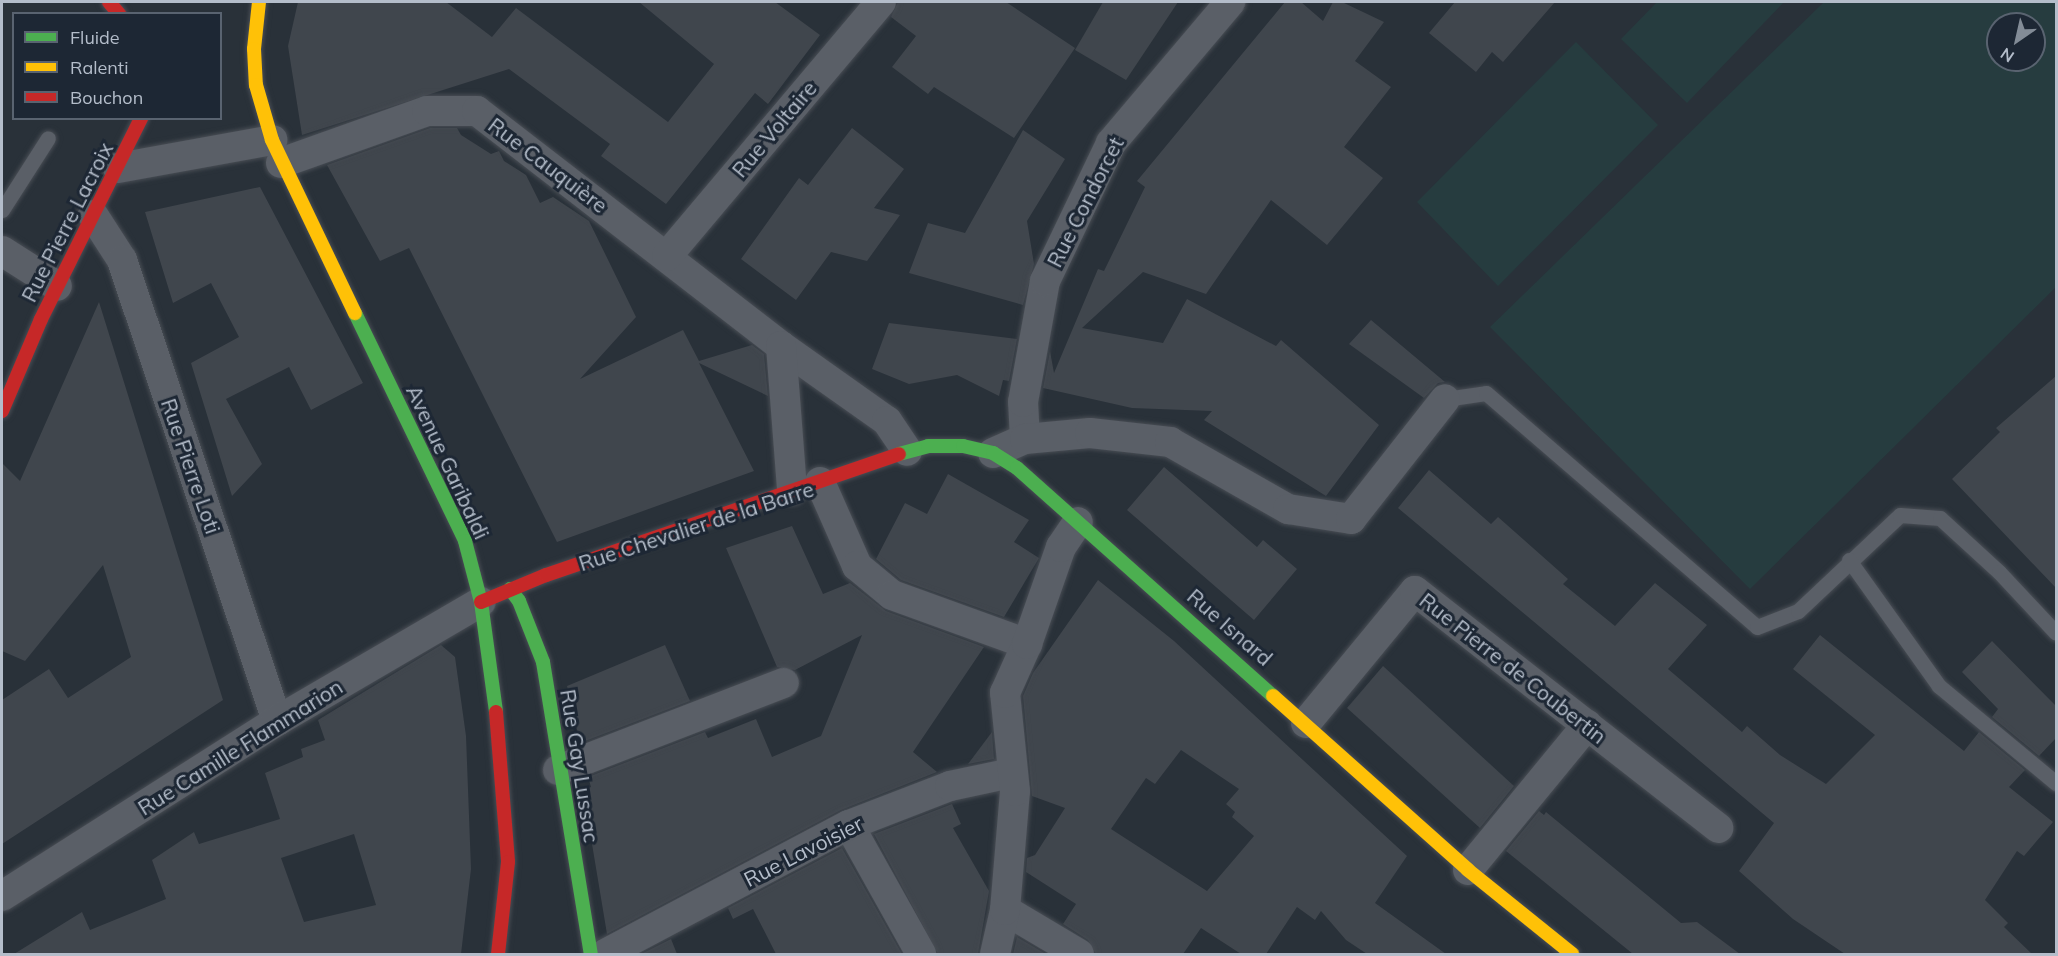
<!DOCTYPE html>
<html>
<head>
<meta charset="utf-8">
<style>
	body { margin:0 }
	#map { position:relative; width:2058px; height:956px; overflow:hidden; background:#293139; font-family:Mulish,sans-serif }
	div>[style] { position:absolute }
	.green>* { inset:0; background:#263c3f }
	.building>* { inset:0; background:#40464d }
	.roads { filter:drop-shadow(0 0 2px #484d54) drop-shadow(0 0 2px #484d54) }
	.lane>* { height:15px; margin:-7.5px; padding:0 7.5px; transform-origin:7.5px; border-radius:7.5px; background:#5a5f67 }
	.street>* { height:30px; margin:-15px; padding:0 15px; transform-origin:15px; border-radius:15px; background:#5a5f67 }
	.fast>* { height:14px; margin:-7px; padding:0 7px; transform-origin:7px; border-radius:7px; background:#4caf50 }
	.slow>* { height:14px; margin:-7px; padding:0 7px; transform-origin:7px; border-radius:7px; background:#ffc107 }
	.jam>* { height:14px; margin:-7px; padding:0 7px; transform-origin:7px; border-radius:7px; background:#c62828 }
	span { translate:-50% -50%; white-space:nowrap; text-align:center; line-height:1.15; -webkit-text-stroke:6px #1d2734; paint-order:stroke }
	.street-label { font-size:21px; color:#b4bdca }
	.frame { position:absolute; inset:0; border:3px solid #b4bdca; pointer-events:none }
	.legend { position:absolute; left:12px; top:12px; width:210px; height:108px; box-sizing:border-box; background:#1d2734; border:2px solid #596370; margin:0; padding:8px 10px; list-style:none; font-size:18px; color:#b4bdca }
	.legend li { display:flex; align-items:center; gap:12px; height:30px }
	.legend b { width:30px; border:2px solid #596370 }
	.north { position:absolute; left:1986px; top:12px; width:60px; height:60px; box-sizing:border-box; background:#1d2734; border:2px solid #596370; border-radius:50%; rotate:214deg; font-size:16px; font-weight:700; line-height:24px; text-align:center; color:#b4bdca }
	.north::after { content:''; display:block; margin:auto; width:21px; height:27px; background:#838c97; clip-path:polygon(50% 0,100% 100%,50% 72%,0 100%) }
</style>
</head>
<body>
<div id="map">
	<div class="green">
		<i style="clip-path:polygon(1657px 2px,1784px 2px,1687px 103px,1621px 39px)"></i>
		<i style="clip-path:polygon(evenodd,1824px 2px,2056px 2px,2056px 287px,1750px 589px,1490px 327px,1824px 2px,1998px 24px,2034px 24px,2034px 60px,1998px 60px,1998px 24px)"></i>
		<i style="clip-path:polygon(1576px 42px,1658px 125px,1498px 286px,1417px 202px)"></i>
	</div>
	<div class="building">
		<i style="clip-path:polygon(298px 2px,446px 2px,492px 37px,516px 8px,668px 122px,714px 64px,639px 2px,775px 2px,820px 35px,768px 104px,755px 93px,666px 204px,601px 156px,610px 144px,509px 69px,302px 135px,288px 46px)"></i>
		<i style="clip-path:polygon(898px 2px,1006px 2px,1075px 48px,1014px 138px,934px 87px,928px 94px,892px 67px,916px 36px,891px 17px)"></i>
		<i style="clip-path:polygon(1103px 2px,1178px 2px,1126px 80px,1075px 50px)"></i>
		<i style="clip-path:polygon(1285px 2px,1301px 2px,1323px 21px,1333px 2px,1342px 2px,1384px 22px,1355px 61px,1391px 87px,1344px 147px,1383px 178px,1327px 245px,1271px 200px,1206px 294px,1143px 272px,1082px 328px,1163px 343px,1187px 299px,1276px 346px,1281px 340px,1379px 425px,1326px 496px,1204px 420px,1212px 411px,1132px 408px,1043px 388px,1050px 351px,1054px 373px,1098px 269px,1104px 271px,1145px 187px,1137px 181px)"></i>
		<i style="clip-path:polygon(1455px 2px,1555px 2px,1503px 62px,1492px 52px,1476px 72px,1429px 33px)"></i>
		<i style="clip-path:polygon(430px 128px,457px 128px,461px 135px,491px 154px,499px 151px,504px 161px,526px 175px,540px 203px,553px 197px,589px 221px,636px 317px,580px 379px,683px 330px,699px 361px,752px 345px,764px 354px,768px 396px,699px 363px,754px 471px,557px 542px,409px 248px,380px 261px,327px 165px)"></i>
		<i style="clip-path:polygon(852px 128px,904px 169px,874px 208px,900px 215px,867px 261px,831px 252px,796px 300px,741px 259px,799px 178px,808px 185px)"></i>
		<i style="clip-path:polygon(1023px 130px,1065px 159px,1027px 221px,1034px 264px,1023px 305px,909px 273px,928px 223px,965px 233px)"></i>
		<i style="clip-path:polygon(260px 187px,363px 383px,311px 410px,289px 367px,226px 399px,262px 464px,232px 496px,191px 363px,239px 337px,211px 283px,173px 303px,145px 212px)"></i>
		<i style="clip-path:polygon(99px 302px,223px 700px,2px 844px,2px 700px,49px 669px,68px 698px,131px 657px,103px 565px,25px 661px,2px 651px,2px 463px,20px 481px)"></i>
		<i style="clip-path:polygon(1371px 320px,1445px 382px,1438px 383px,1424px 398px,1349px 344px)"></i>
		<i style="clip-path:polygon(889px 323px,1017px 339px,1009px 381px,1003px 380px,999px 396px,957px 375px,909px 384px,872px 369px)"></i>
		<i style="clip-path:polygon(2056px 376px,2056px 588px,1952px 479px,2000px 432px,1996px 428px)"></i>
		<i style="clip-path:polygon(1164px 467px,1257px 547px,1263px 540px,1297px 569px,1254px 620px,1127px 510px)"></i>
		<i style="clip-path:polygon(1429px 470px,1491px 524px,1498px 517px,1568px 579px,1563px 584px,1615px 626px,1655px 583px,1707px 625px,1668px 669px,1742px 732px,1747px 726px,1780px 755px,1826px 784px,1875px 735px,1793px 669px,1820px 635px,1964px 751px,1979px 732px,2025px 770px,2009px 787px,2053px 822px,2024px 856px,2017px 851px,1985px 900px,2008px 923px,2004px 927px,2032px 954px,1845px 954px,1793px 919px,1739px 871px,1774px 823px,1398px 508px)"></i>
		<i style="clip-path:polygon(948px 474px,1029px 520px,1014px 542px,1039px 558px,1004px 617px,901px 580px,876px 559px,905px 503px,927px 514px)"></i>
		<i style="clip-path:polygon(792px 526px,823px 594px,850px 583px,886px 611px,984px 647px,913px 752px,937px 772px,841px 810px,607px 934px,583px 790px,591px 787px,588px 777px,705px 732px,708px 738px,756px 719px,772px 757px,821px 736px,862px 635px,795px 670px,777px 667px,726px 548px)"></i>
		<i style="clip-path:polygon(evenodd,1098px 580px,1174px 641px,1407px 856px,1375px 903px,1446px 954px,1367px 954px,1346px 940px,1321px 911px,1315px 920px,1297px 907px,1266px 954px,1241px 954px,1201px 928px,1183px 954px,1096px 954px,1088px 940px,1063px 924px,1076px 904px,1026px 872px,1027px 858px,1035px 855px,1065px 808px,1032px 796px,1023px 696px,1033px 673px,1098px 580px,1181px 750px,1239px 789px,1226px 804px,1235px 812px,1232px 817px,1254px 836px,1207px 891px,1111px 829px,1146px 778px,1155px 784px,1181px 750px)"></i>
		<i style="clip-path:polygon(1992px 641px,2056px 706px,2056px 738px,2039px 756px,1992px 717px,1998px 709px,1962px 672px)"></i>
		<i style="clip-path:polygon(evenodd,441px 645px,455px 657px,466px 736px,471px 869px,461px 954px,14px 954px,82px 912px,90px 930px,166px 899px,152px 860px,194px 832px,199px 844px,280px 819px,265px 773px,303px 757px,301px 749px,325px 740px,318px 720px,441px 645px,354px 834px,376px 905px,304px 922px,281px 858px,354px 834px)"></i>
		<i style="clip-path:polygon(665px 645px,690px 701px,580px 743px,567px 686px)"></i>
		<i style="clip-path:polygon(1383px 666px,1514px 786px,1480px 828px,1347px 708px)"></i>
		<i style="clip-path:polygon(992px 732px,994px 759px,968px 764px)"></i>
		<i style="clip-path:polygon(952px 804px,961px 824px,953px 828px,989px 891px,978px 954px,938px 954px,874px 834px)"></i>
		<i style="clip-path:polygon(1539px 811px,1544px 815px,1546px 812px,1681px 923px,1697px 922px,1740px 954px,1633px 954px,1506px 851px)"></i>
		<i style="clip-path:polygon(842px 848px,902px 954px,776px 954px,753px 909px,733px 919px,728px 908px)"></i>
		<i style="clip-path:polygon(1017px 937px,1046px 954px,1013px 954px)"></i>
		<i style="clip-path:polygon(671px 939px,677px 954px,641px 954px)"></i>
	</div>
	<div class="roads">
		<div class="lane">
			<i style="left:2px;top:210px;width:85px;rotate:-57.4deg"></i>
			<i style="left:1445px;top:399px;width:41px;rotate:-8.3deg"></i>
			<i style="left:1486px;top:393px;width:358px;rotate:40.8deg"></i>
			<i style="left:1757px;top:627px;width:44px;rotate:-21.3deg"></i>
			<i style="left:1798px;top:611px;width:140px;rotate:-43.3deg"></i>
			<i style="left:1900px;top:515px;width:40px;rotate:4.3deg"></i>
			<i style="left:1940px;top:518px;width:80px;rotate:42.5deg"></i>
			<i style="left:1999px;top:572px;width:83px;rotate:46.9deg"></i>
			<i style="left:1849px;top:560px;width:155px;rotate:54.5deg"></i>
			<i style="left:1939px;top:686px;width:152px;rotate:39.7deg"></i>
		</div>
		<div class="street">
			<i style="left:281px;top:163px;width:155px;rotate:-19.6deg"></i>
			<i style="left:427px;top:111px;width:50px"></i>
			<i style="left:477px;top:111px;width:384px;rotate:37.7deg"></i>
			<i style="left:781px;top:346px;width:130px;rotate:35.3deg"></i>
			<i style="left:887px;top:421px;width:36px;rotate:56deg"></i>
			<i style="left:118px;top:168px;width:157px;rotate:-10.3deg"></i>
			<i style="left:93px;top:215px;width:54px;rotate:57.2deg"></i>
			<i style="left:122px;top:260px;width:486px;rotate:71.4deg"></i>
			<i style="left:2px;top:251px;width:65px;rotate:32.5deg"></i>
			<i style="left:667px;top:256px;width:332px;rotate:-49.9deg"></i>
			<i style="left:781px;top:346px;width:144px;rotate:85.6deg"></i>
			<i style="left:1025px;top:439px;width:37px;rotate:-93deg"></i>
			<i style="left:1023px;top:402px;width:123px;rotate:-79.7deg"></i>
			<i style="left:1045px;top:281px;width:153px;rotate:-64.4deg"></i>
			<i style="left:1111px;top:143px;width:185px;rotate:-49.8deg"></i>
			<i style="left:993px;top:453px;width:35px;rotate:-24deg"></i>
			<i style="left:1025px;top:439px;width:65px;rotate:-5.3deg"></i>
			<i style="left:1090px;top:433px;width:81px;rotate:6.4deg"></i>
			<i style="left:1170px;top:442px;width:136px;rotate:29.6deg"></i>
			<i style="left:1288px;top:509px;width:64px;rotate:9deg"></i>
			<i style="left:1351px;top:519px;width:152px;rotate:-51.9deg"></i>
			<i style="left:820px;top:482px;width:92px;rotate:66.2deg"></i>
			<i style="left:857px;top:566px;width:45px;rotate:39.6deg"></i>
			<i style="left:892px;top:595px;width:144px;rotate:19.9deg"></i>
			<i style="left:1306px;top:723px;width:171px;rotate:-50.5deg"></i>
			<i style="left:1415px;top:591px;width:385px;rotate:38deg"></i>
			<i style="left:558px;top:770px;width:242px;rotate:-21.1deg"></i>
			<i style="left:849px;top:825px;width:148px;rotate:60.8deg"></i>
			<i style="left:1468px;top:870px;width:188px;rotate:-50.6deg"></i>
			<i style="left:2px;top:896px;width:326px;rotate:-32.5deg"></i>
			<i style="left:277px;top:721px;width:236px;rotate:-30.3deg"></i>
			<i style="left:1005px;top:910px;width:86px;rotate:30.7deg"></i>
			<i style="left:605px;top:954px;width:276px;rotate:-27.9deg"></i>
			<i style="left:849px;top:825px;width:108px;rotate:-21.1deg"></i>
			<i style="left:950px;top:786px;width:62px;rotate:-12deg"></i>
			<i style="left:995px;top:954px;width:45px;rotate:-77.2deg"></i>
			<i style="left:1005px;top:910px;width:119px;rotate:-85.2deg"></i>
			<i style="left:1015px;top:791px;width:99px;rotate:-95.8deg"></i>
			<i style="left:1005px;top:693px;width:54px;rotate:-65.8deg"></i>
			<i style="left:1027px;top:644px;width:103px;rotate:-70.7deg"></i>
			<i style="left:1061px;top:547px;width:30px;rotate:-56deg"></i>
		</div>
		<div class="fast">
			<i style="left:355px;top:313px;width:253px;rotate:64.2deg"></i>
			<i style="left:465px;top:541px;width:63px;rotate:75.3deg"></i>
			<i style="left:481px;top:602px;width:111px;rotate:82.2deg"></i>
			<i style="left:899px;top:454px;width:30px;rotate:-15deg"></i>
			<i style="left:928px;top:446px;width:35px"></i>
			<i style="left:963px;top:446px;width:31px;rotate:13deg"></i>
			<i style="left:993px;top:453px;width:28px;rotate:32deg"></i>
			<i style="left:1017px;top:468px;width:343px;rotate:41.7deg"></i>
			<i style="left:510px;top:589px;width:15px;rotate:53deg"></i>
			<i style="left:519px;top:601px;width:66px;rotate:68.5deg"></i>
			<i style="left:543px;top:662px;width:296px;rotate:80.7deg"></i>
		</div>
		<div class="slow">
			<i style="left:259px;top:2px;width:47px;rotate:96.1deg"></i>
			<i style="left:254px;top:49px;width:36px;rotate:87deg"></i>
			<i style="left:256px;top:85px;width:57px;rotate:73.8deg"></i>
			<i style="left:272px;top:140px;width:192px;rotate:64.4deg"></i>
			<i style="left:1273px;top:696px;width:261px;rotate:41.7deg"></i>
			<i style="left:1468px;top:870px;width:134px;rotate:38.9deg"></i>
		</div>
		<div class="jam">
			<i style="left:109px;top:2px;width:16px;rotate:50deg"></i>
			<i style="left:2px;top:411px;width:100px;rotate:-67deg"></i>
			<i style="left:41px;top:319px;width:225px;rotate:-63.5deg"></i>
			<i style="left:481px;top:602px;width:70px;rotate:-22.6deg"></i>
			<i style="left:546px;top:575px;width:373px;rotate:-18.9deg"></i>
			<i style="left:496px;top:712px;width:150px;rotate:85.4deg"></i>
			<i style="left:508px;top:862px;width:93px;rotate:96.2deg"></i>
		</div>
	</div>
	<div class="street-label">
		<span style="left:774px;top:129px;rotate:-50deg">Rue Voltaire</span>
		<span style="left:548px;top:165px;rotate:37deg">Rue Cauquière</span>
		<span style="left:1085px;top:202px;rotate:-63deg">Rue Condorcet</span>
		<span style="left:67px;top:222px;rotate:-63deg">Rue Pierre Lacroix</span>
		<span style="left:448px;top:462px;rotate:65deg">Avenue Garibaldi</span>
		<span style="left:191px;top:466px;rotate:71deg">Rue Pierre Loti</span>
		<span style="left:696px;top:526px;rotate:-18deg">Rue Chevalier de la Barre</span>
		<span style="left:1230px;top:627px;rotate:41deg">Rue Isnard</span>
		<span style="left:1513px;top:668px;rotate:38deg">Rue Pierre de Coubertin</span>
		<span style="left:240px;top:747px;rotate:-32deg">Rue Camille Flammarion</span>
		<span style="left:580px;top:766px;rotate:81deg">Rue Gay Lussac</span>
		<span style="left:803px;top:851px;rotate:-27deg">Rue Lavoisier</span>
	</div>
	<div class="frame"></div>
	<ul class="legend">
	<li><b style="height:8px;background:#4caf50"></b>Fluide</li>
	<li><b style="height:8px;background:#ffc107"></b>Ralenti</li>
	<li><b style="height:8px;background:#c62828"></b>Bouchon</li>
	</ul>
	<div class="north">N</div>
</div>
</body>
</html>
